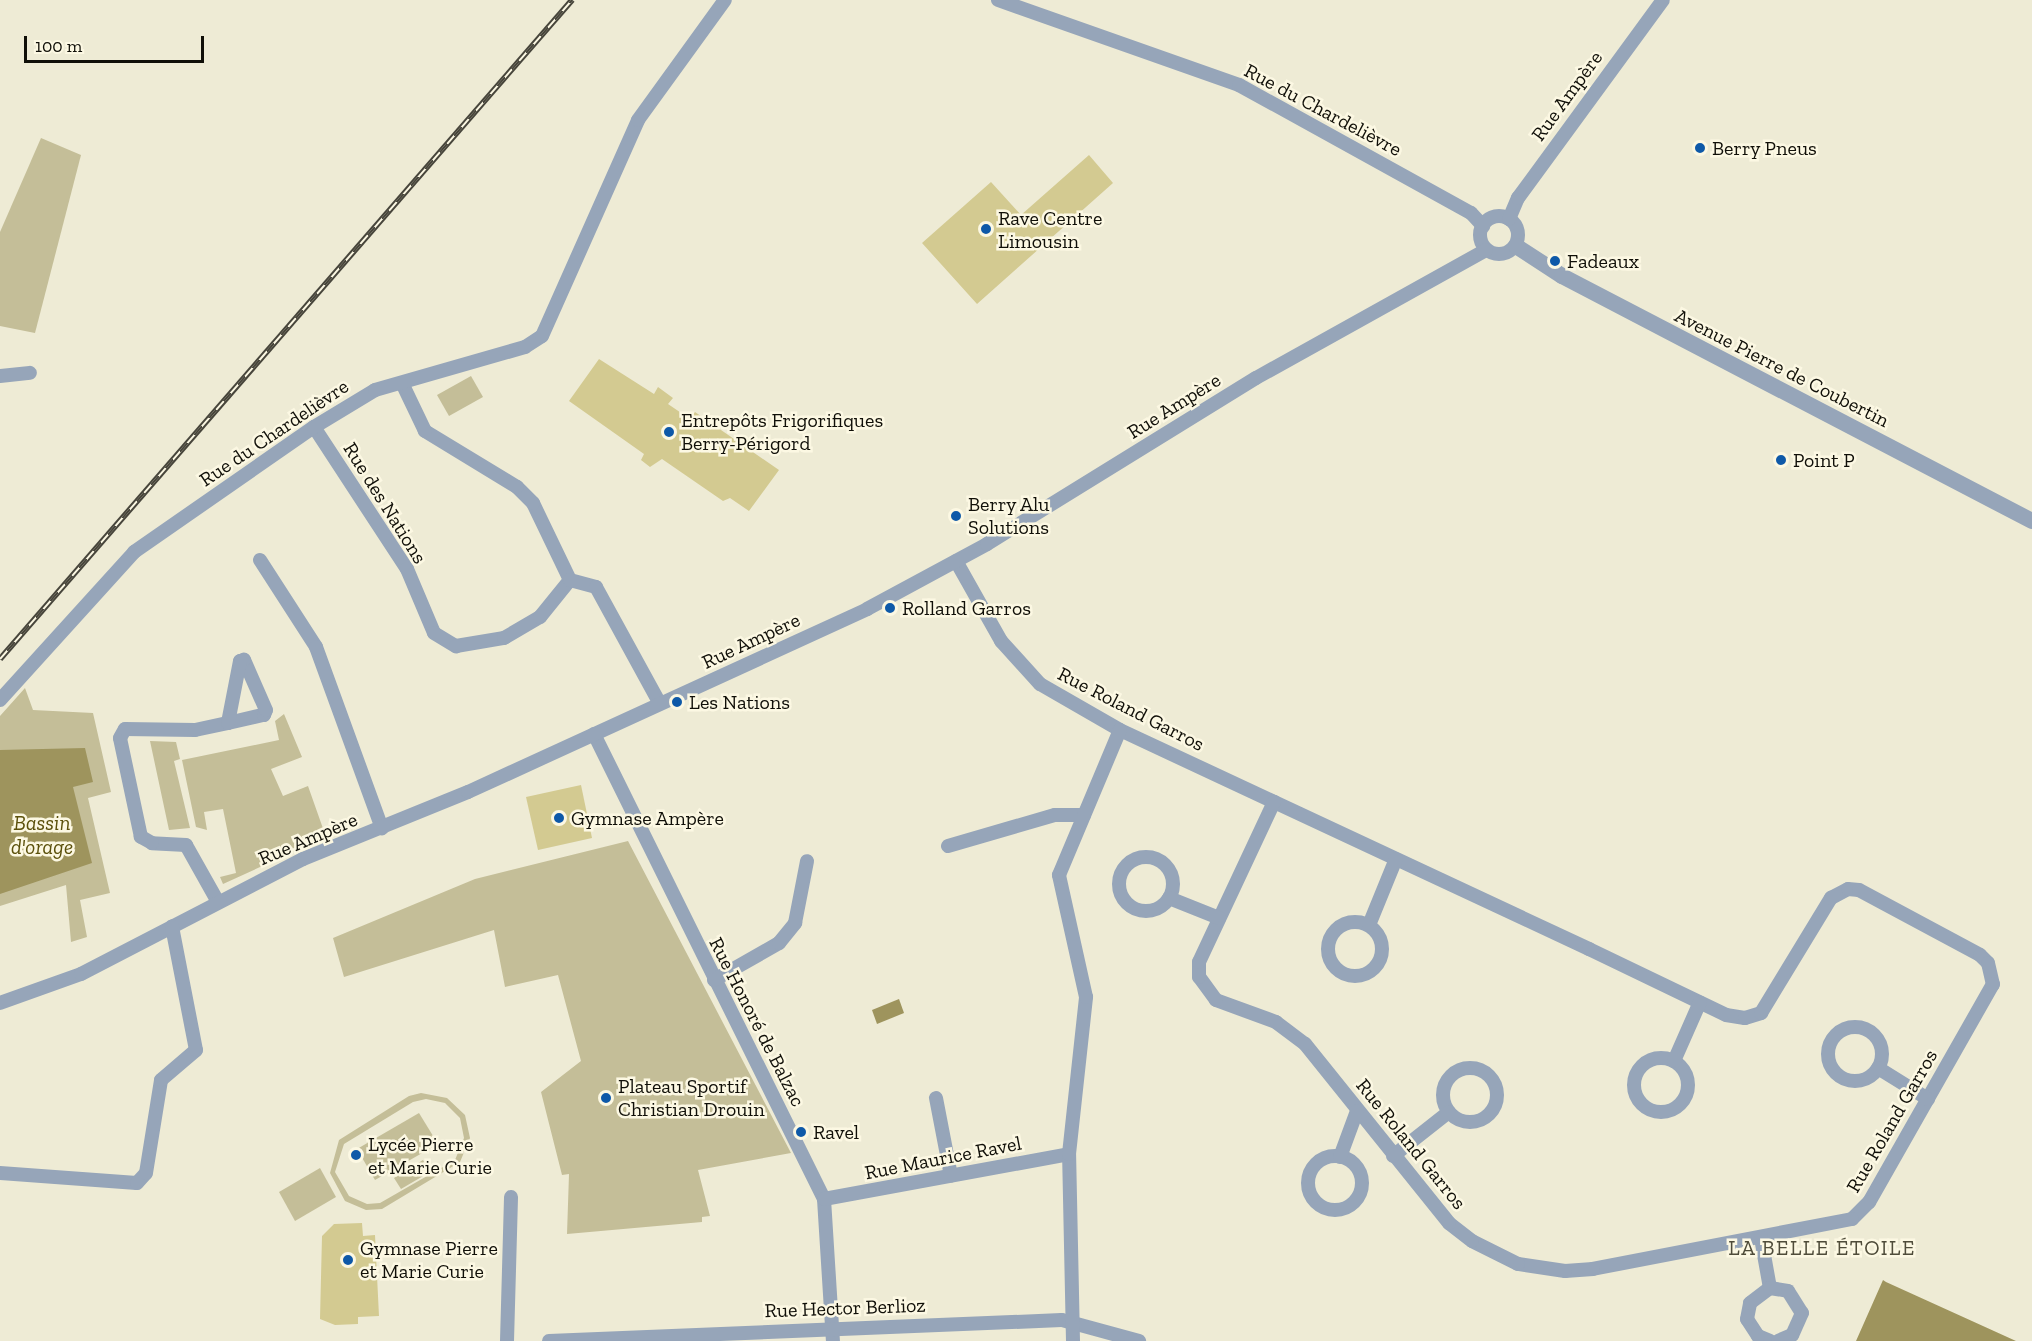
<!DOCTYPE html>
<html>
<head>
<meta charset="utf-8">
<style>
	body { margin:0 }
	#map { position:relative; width:2032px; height:1341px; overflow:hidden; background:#eeebd5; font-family:"Zilla Slab",serif }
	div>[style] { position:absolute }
	.green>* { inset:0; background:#c4be98 }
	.water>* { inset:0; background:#9e945d }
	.building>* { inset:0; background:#d3ca91 }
	.minor>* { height:14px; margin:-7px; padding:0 7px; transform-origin:7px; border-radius:7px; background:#96a5b9 }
	.minor>.ring { margin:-7px; padding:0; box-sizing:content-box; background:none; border:14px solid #96a5b9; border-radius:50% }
	.tertiary>* { height:16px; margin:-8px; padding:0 8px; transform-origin:8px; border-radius:8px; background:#96a5b9 }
	.rail>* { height:6px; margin-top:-3px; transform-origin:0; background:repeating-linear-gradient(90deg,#fcf8e3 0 11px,#47453b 0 22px); box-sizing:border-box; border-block:2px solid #47453b }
	.dots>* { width:16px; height:16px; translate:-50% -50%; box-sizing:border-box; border:3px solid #fcf8e3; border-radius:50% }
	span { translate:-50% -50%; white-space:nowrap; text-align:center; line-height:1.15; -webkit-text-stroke:5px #fcf8e3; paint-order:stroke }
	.street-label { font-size:20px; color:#100f08 }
	.poi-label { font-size:20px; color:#100f08 }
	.left { translate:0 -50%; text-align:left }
	.water-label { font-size:21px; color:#5b500b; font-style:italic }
	.neighbourhood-label { font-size:21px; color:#4f4c3a; letter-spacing:1.5px }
	.scale { position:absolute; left:24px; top:36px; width:180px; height:27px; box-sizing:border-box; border:3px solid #100f08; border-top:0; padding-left:8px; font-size:18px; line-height:21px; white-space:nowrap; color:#100f08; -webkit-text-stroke:4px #fcf8e3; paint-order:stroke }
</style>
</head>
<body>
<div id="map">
	<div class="green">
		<i style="clip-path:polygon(41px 138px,81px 155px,35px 333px,0 326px,0 232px)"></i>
		<i style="clip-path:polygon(471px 376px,483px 397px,449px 416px,437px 395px)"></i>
		<i style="clip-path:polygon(25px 688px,33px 710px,93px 713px,111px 792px,88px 798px,110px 893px,80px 900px,87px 937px,71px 942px,66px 885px,0 906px,0 716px)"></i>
		<i style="clip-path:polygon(284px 714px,302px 757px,271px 769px,283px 796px,308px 786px,326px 837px,223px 884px,220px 877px,236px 873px,223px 809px,204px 812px,207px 830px,196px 827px,182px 760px,279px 740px,275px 721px)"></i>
		<i style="clip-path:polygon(150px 741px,176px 742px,180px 759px,174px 761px,190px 828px,169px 830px)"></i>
		<i style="clip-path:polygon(628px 841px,791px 1153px,698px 1170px,710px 1216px,702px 1217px,702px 1222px,567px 1234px,569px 1174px,562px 1175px,541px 1092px,581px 1061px,558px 975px,505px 987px,494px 930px,344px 977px,333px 938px,475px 879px)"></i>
		<i style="clip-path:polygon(evenodd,421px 1093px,447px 1098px,465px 1115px,470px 1138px,460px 1162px,382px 1209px,366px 1210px,345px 1201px,330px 1173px,339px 1140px,409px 1096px,421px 1093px,426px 1099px,445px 1103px,460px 1118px,464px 1138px,455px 1160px,380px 1203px,367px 1204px,349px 1196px,335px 1172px,344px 1144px,413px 1102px,426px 1099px)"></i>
		<i style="clip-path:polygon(419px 1113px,438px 1144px,375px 1180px,357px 1149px)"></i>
		<i style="clip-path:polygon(423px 1160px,430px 1172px,401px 1189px,394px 1178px)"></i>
		<i style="clip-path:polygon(320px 1168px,336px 1197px,295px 1221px,279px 1192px)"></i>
	</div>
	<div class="water">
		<i style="clip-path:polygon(85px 748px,93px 782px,73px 787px,92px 863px,0 894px,0 750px)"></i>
		<i style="clip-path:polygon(899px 999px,904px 1013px,877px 1024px,872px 1010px)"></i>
		<i style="clip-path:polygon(1883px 1280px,1886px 1282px,2016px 1341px,1856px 1341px)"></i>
	</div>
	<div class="building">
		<i style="clip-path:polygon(1089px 155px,1113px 183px,977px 304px,922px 243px,991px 182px,1021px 215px)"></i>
		<i style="clip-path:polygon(599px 359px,654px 394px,658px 387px,673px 398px,668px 404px,690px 419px,695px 412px,779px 470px,749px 511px,730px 498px,723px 501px,662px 459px,650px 467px,641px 460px,644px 454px,569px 401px)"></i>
		<i style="clip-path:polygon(581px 785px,592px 838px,538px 850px,526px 797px)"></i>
		<i style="clip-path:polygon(362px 1223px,363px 1236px,375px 1235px,379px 1316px,358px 1317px,358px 1324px,335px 1325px,320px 1319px,322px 1236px,334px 1224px)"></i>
	</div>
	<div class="minor">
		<i style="left:998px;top:0;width:256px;rotate:19.4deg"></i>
		<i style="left:1239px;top:85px;width:265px;rotate:28.9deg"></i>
		<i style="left:1471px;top:213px;width:18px;rotate:47deg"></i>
		<i class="ring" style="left:1480px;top:216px;width:24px;height:24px"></i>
		<i style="left:1509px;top:219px;width:23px;rotate:-67deg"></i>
		<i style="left:1518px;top:198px;width:245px;rotate:-53.8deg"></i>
		<i style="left:0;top:376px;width:30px;rotate:-6deg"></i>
		<i style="left:314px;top:427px;width:170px;rotate:56.8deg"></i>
		<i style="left:407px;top:569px;width:69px;rotate:67.1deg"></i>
		<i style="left:434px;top:633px;width:26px;rotate:31deg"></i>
		<i style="left:456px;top:646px;width:49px;rotate:-9.5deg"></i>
		<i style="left:504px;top:638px;width:42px;rotate:-30.3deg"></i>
		<i style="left:540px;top:617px;width:48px;rotate:-51deg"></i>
		<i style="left:570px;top:580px;width:85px;rotate:-115.7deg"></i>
		<i style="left:533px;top:503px;width:23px;rotate:-135deg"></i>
		<i style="left:517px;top:487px;width:108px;rotate:-148.7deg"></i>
		<i style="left:425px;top:431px;width:51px;rotate:-115.6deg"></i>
		<i style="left:260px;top:560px;width:103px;rotate:57.2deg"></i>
		<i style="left:316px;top:647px;width:193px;rotate:70deg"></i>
		<i style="left:956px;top:561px;width:92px;rotate:60.6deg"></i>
		<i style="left:1001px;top:641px;width:58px;rotate:47.8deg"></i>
		<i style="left:1040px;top:684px;width:92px;rotate:29.9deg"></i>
		<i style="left:1120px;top:730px;width:518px;rotate:25.03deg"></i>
		<i style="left:1589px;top:949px;width:152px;rotate:25.7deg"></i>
		<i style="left:1726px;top:1015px;width:19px;rotate:9deg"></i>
		<i style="left:1745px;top:1018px;width:17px;rotate:-17deg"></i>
		<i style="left:1761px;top:1013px;width:135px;rotate:-58.7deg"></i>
		<i style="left:1831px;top:898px;width:19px;rotate:-28deg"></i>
		<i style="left:1848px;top:889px;width:11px;rotate:5deg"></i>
		<i style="left:1859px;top:890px;width:137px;rotate:28.2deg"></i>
		<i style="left:1980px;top:955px;width:11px;rotate:45deg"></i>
		<i style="left:1988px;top:963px;width:22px;rotate:77deg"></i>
		<i style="left:1993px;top:984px;width:251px;rotate:119.6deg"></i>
		<i style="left:1869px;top:1202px;width:24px;rotate:135deg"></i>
		<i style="left:1852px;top:1219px;width:264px;rotate:169.1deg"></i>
		<i style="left:1593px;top:1269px;width:28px;rotate:176deg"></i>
		<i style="left:1565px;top:1271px;width:48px;rotate:-171.5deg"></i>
		<i style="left:1518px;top:1264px;width:51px;rotate:-153.4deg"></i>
		<i style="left:1472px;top:1241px;width:29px;rotate:-142deg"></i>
		<i style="left:1449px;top:1223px;width:230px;rotate:-128.8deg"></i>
		<i style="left:1305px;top:1044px;width:36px;rotate:-143deg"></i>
		<i style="left:1276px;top:1022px;width:64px;rotate:-159.9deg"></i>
		<i style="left:1216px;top:1000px;width:29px;rotate:-126deg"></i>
		<i style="left:1199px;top:977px;width:15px;rotate:-90deg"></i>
		<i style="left:1199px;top:962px;width:177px;rotate:-64.9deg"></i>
		<i style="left:570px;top:580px;width:27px;rotate:15deg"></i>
		<i style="left:596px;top:587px;width:133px;rotate:61.3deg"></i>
		<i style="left:0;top:700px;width:200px;rotate:-47.8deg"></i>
		<i style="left:134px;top:552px;width:219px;rotate:-34.8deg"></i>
		<i style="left:314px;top:427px;width:71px;rotate:-31.2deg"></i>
		<i style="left:375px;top:390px;width:156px;rotate:-16deg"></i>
		<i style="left:525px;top:347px;width:20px;rotate:-33deg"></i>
		<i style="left:542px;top:336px;width:236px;rotate:-66deg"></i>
		<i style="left:638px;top:120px;width:148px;rotate:-54.1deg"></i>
		<i style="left:594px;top:734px;width:519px;rotate:63.68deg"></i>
		<i style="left:824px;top:1199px;width:142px;rotate:86.4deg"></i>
		<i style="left:948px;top:846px;width:111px;rotate:-16.2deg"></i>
		<i style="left:1055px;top:815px;width:29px"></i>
		<i class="ring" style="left:1119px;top:857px;width:40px;height:40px"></i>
		<i style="left:1169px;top:898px;width:54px;rotate:21.8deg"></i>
		<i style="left:218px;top:902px;width:65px;rotate:-119.3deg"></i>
		<i style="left:186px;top:845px;width:34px;rotate:-177deg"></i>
		<i style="left:152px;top:843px;width:13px;rotate:-151deg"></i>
		<i style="left:141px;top:837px;width:101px;rotate:-102deg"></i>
		<i style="left:120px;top:738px;width:10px;rotate:-61deg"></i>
		<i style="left:125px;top:729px;width:70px;rotate:0.8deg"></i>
		<i style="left:195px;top:730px;width:34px;rotate:-12deg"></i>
		<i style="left:228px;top:723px;width:37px;rotate:-13deg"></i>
		<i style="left:264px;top:715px;width:5px;rotate:-68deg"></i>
		<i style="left:266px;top:710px;width:55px;rotate:-113.7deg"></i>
		<i style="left:244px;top:660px;width:4px;rotate:166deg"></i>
		<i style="left:240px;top:661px;width:63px;rotate:101deg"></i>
		<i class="ring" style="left:1328px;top:922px;width:40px;height:40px"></i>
		<i style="left:1369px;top:925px;width:71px;rotate:-67.8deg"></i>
		<i style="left:714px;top:980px;width:75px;rotate:-29.6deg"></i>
		<i style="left:779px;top:943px;width:26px;rotate:-51deg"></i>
		<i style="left:795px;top:923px;width:63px;rotate:-79deg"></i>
		<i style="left:0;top:1003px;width:86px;rotate:-19.7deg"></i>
		<i style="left:81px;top:974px;width:250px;rotate:-27.4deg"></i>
		<i style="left:303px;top:859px;width:178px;rotate:-22.1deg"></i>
		<i style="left:468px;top:792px;width:439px;rotate:-24.6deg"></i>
		<i style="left:867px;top:609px;width:136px;rotate:-28.4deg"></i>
		<i style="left:987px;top:544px;width:316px;rotate:-31.7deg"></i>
		<i style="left:1256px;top:378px;width:263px;rotate:-29.1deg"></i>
		<i class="ring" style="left:1828px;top:1027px;width:40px;height:40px"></i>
		<i class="ring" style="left:1634px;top:1058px;width:40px;height:40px"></i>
		<i style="left:1674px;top:1061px;width:64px;rotate:-66.2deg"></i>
		<i style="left:1878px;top:1068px;width:59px;rotate:31.8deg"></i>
		<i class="ring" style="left:1443px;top:1068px;width:40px;height:40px"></i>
		<i style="left:936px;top:1098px;width:79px;rotate:79.1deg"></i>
		<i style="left:1393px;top:1156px;width:71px;rotate:-38.2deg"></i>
		<i class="ring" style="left:1308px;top:1156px;width:40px;height:40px"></i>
		<i style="left:1340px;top:1157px;width:49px;rotate:-69.7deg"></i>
		<i style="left:0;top:1173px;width:137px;rotate:4.2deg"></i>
		<i style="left:137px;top:1183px;width:13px;rotate:-48deg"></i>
		<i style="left:146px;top:1173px;width:94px;rotate:-80.8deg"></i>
		<i style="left:161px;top:1080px;width:46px;rotate:-40.6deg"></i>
		<i style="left:196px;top:1050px;width:126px;rotate:-101deg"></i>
		<i style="left:824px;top:1199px;width:249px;rotate:-10.4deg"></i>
		<i style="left:1761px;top:1238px;width:51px;rotate:79.8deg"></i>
		<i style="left:507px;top:1341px;width:144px;rotate:-88.4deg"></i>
		<i style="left:549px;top:1341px;width:513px;rotate:-2.34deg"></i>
		<i style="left:1062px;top:1320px;width:80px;rotate:15.3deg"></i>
		<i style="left:1073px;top:1341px;width:187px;rotate:-91.2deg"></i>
		<i style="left:1069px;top:1154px;width:158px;rotate:-83.8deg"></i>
		<i style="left:1086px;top:997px;width:125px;rotate:-102.5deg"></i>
		<i style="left:1059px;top:875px;width:157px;rotate:-67.2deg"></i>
		<i style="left:1770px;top:1341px;width:13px;rotate:-157deg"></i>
		<i style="left:1758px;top:1336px;width:20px;rotate:-123deg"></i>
		<i style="left:1747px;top:1319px;width:16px;rotate:-79deg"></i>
		<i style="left:1750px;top:1303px;width:25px;rotate:-37deg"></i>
		<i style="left:1770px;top:1288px;width:18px;rotate:9deg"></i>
		<i style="left:1788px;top:1291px;width:26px;rotate:58deg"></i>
		<i style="left:1802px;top:1313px;width:24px;rotate:114deg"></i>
		<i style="left:1792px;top:1335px;width:15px;rotate:157deg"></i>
	</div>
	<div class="tertiary">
		<i style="left:1516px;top:246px;width:55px;rotate:33.1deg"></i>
		<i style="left:1562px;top:276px;width:530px;rotate:27.53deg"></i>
	</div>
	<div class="rail">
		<i style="left:0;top:659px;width:873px;rotate:-49.04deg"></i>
	</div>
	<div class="dots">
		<i style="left:1700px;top:148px;background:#0e59a8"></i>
		<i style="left:986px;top:229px;background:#0e59a8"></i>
		<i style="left:1555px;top:261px;background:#0e59a8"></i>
		<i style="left:669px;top:432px;background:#0e59a8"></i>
		<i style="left:1781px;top:460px;background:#0e59a8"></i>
		<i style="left:956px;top:516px;background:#0e59a8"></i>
		<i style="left:890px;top:608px;background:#0e59a8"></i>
		<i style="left:677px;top:702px;background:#0e59a8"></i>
		<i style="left:559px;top:818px;background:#0e59a8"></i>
		<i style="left:606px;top:1098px;background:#0e59a8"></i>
		<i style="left:801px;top:1132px;background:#0e59a8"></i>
		<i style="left:356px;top:1155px;background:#0e59a8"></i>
		<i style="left:348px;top:1260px;background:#0e59a8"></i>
	</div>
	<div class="street-label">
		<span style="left:1567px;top:96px;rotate:-54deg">Rue Ampère</span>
		<span style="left:1323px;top:110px;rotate:28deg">Rue du Chardelièvre</span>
		<span style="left:1782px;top:368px;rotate:27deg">Avenue Pierre de Coubertin</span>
		<span style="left:1174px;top:406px;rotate:-32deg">Rue Ampère</span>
		<span style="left:274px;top:433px;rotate:-34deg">Rue du Chardelièvre</span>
		<span style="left:385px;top:503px;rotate:58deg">Rue des Nations</span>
		<span style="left:751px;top:641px;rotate:-25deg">Rue Ampère</span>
		<span style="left:1131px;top:709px;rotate:27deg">Rue Roland Garros</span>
		<span style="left:308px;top:839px;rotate:-23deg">Rue Ampère</span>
		<span style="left:757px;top:1022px;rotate:63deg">Rue Honoré de Balzac</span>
		<span style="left:1892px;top:1121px;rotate:-60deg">Rue Roland Garros</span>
		<span style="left:1411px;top:1144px;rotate:51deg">Rue Roland Garros</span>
		<span style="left:943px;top:1158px;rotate:-11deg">Rue Maurice Ravel</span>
		<span style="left:845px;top:1308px;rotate:-2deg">Rue Hector Berlioz</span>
	</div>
	<div class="poi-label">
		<span class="left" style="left:1712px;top:148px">Berry Pneus</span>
		<span class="left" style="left:998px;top:230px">Rave Centre<br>Limousin</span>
		<span class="left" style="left:1567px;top:261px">Fadeaux</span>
		<span class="left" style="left:681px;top:432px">Entrepôts Frigorifiques<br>Berry-Périgord</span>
		<span class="left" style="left:1793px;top:460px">Point P</span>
		<span class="left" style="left:968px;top:516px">Berry Alu<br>Solutions</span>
		<span class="left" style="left:902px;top:608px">Rolland Garros</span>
		<span class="left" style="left:689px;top:702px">Les Nations</span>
		<span class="left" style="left:571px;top:818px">Gymnase Ampère</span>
		<span class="left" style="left:618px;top:1098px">Plateau Sportif<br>Christian Drouin</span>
		<span class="left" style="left:813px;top:1132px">Ravel</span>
		<span class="left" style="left:368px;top:1156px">Lycée Pierre<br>et Marie Curie</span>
		<span class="left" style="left:360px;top:1260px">Gymnase Pierre<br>et Marie Curie</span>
	</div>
	<div class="water-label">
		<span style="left:42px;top:835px">Bassin<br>d'orage</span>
	</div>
	<div class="neighbourhood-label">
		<span style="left:1822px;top:1248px">LA BELLE ÉTOILE</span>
	</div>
	<div class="scale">100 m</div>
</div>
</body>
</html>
